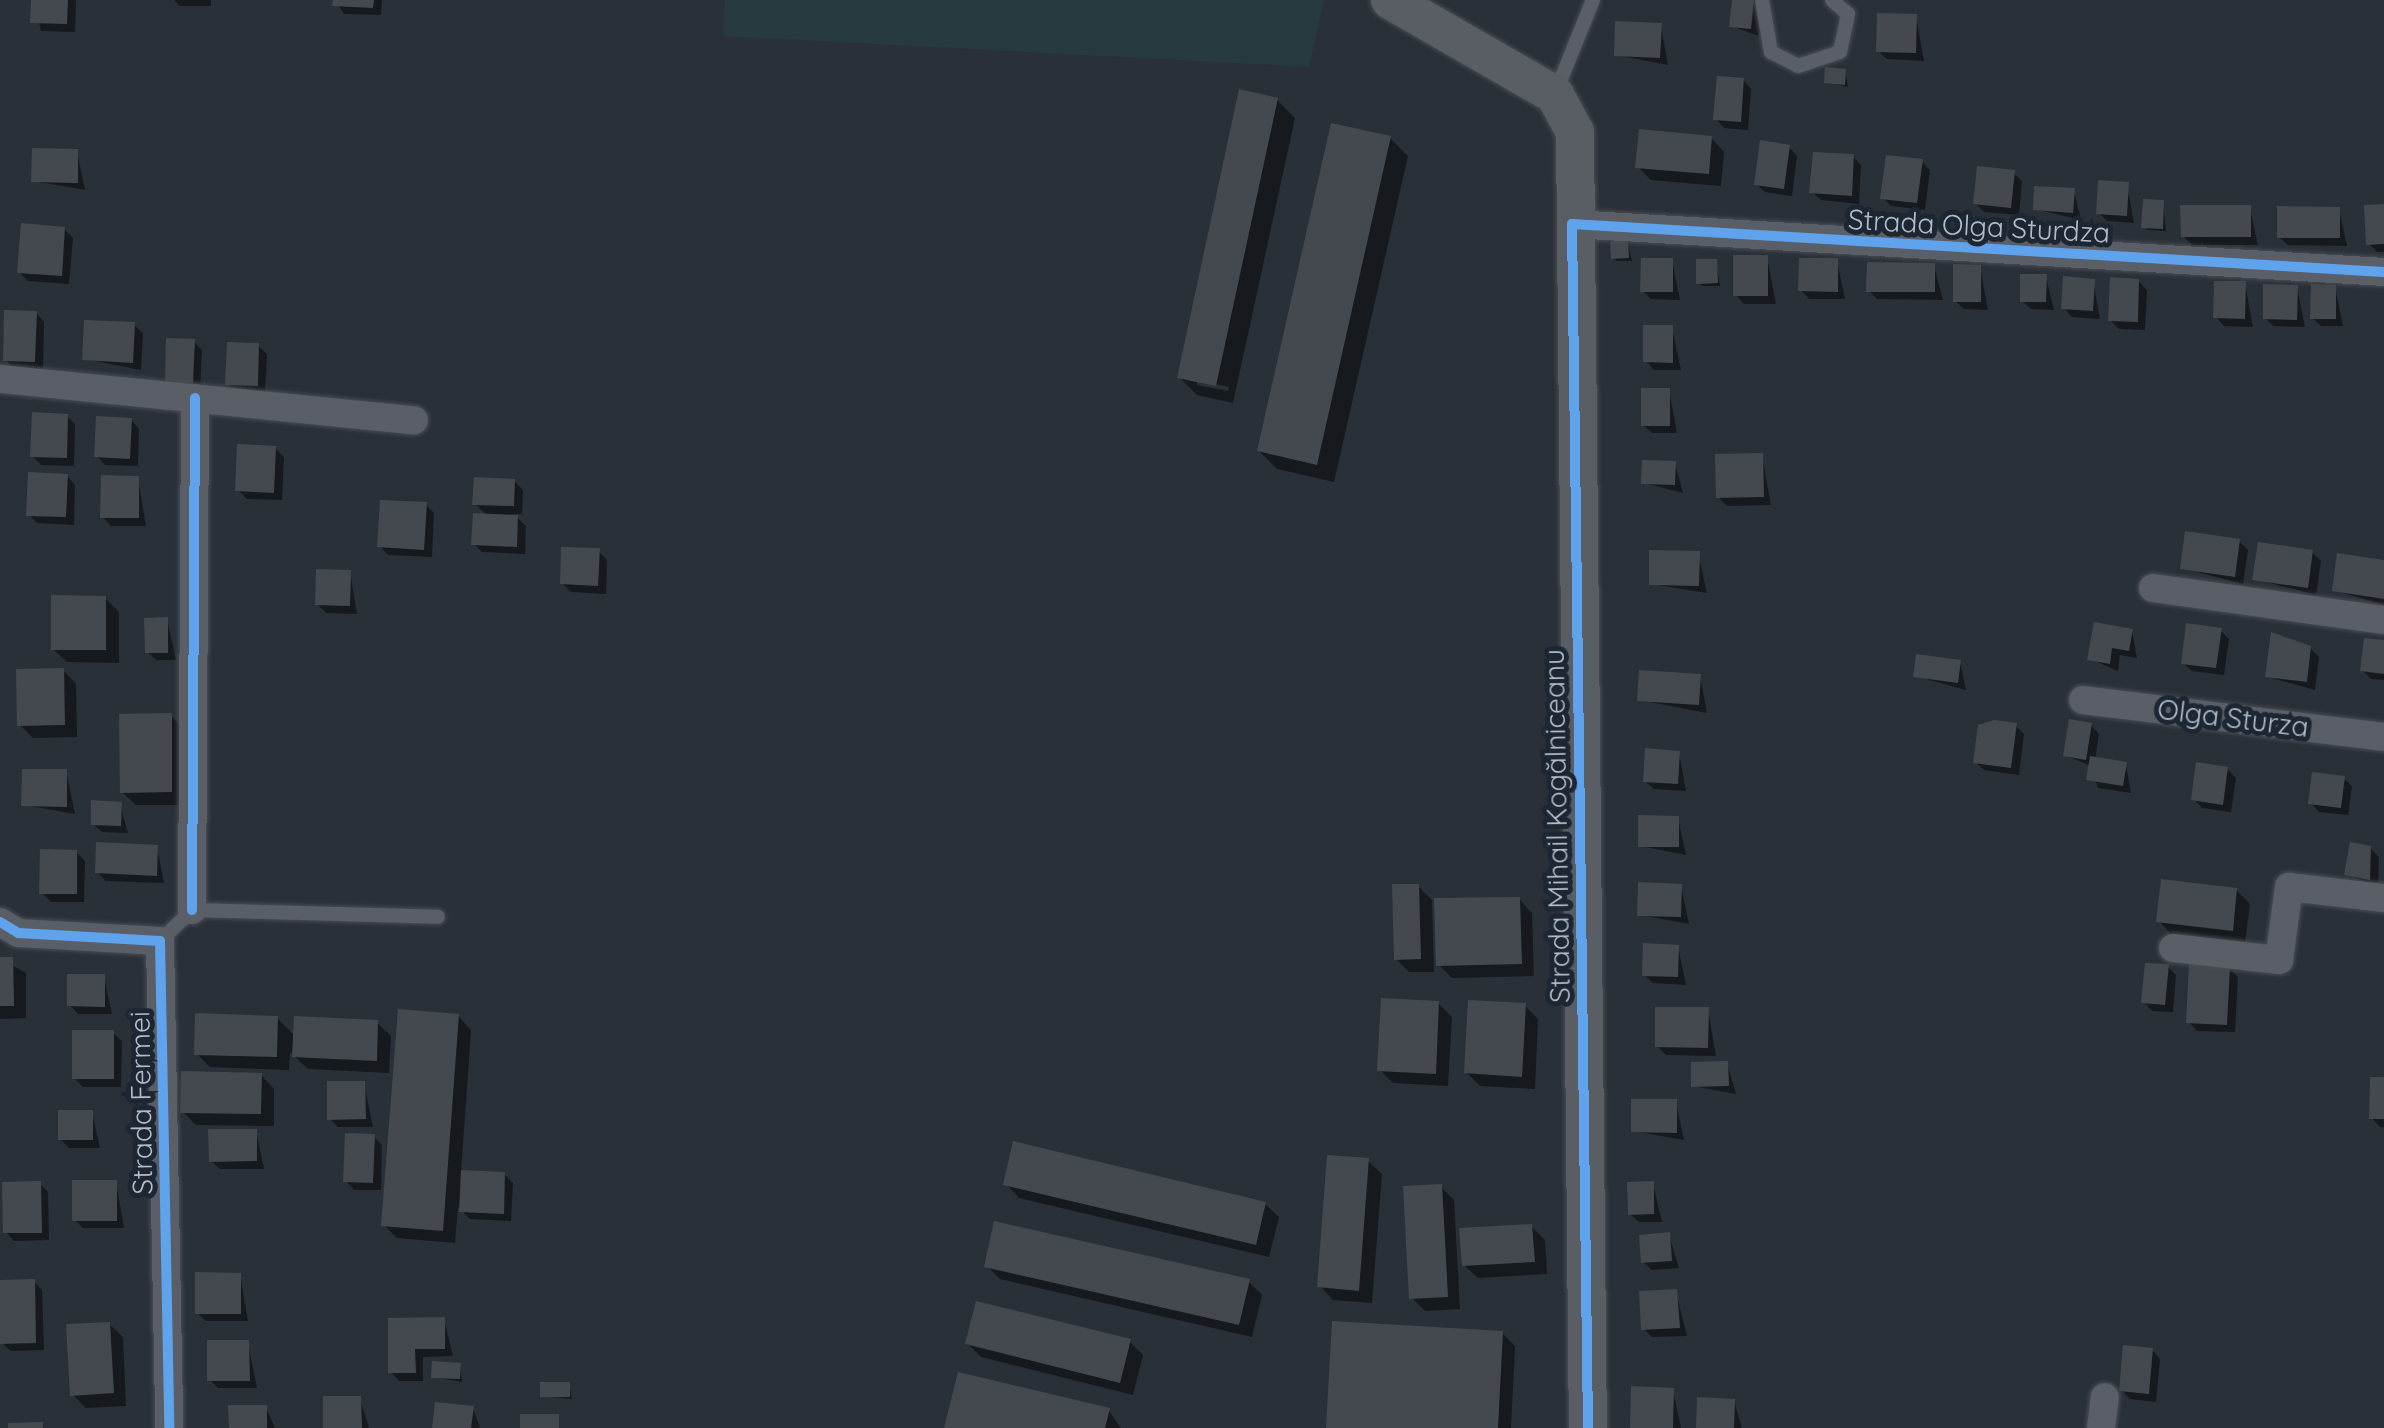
<!DOCTYPE html>
<html>
<head>
<meta charset="utf-8">
<style>
	body { margin:0 }
	#map { position:relative; width:2384px; height:1428px; overflow:hidden; background:#2a3038; font-family:Quicksand,sans-serif }
	div>[style] { position:absolute }
	.green>* { inset:0; background:#273a3e }
	.shadow>* { inset:0; background:#0007 }
	.building>* { inset:0; background:#444950 }
	.roads { filter:drop-shadow(0 0 2px #484c53) drop-shadow(0 0 2px #484c53) }
	.lane>* { height:14px; margin:-7px; padding:0 7px; transform-origin:7px; border-radius:7px; background:#5a5e66 }
	.street>* { height:28px; margin:-14px; padding:0 14px; transform-origin:14px; border-radius:14px; background:#5a5e66 }
	.secondary>* { height:38px; margin:-19px; padding:0 19px; transform-origin:19px; border-radius:19px; background:#595d64 }
	.cycleway>* { height:10px; margin:-5px; padding:0 5px; transform-origin:5px; border-radius:5px; background:#60a3ed }
	span { translate:-50% -50%; white-space:nowrap; text-align:center; line-height:1.15; -webkit-text-stroke:10px #1d2633; paint-order:stroke }
	.street-label { font-size:28px; color:#b4bcc9 }
</style>
</head>
<body>
<div id="map">
	<div class="green">
		<i style="clip-path:polygon(725px 0,1324px 0,1309px 67px,723px 36px)"></i>
	</div>
	<div class="shadow">
		<i style="clip-path:polygon(34px 0,76px 0,75px 32px,41px 31px)"></i>
		<i style="clip-path:polygon(174px 0,211px 0,211px 6px,180px 6px)"></i>
		<i style="clip-path:polygon(335px 0,382px 0,381px 15px,344px 14px)"></i>
		<i style="clip-path:polygon(1734px 0,1763px 0,1759px 36px,1731px 26px)"></i>
		<i style="clip-path:polygon(1916px 16px,1924px 61px,1887px 59px,1878px 51px)"></i>
		<i style="clip-path:polygon(1661px 26px,1668px 65px,1616px 55px)"></i>
		<i style="clip-path:polygon(1845px 71px,1848px 87px,1826px 82px)"></i>
		<i style="clip-path:polygon(1743px 80px,1751px 89px,1748px 130px,1724px 128px,1716px 119px)"></i>
		<i style="clip-path:polygon(evenodd,1277px 100px,1295px 118px,1233px 403px,1197px 395px,1179px 377px,1277px 100px,1197px 380px,1229px 387px,1228px 391px,1197px 385px,1197px 380px)"></i>
		<i style="clip-path:polygon(1390px 138px,1408px 156px,1334px 482px,1277px 469px,1259px 451px)"></i>
		<i style="clip-path:polygon(1711px 138px,1724px 152px,1721px 186px,1651px 180px,1638px 167px)"></i>
		<i style="clip-path:polygon(1789px 147px,1797px 156px,1792px 196px,1765px 192px,1756px 184px)"></i>
		<i style="clip-path:polygon(77px 152px,85px 190px,33px 181px)"></i>
		<i style="clip-path:polygon(1852px 156px,1861px 165px,1859px 204px,1821px 200px,1812px 192px)"></i>
		<i style="clip-path:polygon(1921px 161px,1930px 170px,1925px 210px,1891px 206px,1883px 198px)"></i>
		<i style="clip-path:polygon(2013px 173px,2022px 181px,2019px 215px,1984px 212px,1975px 203px)"></i>
		<i style="clip-path:polygon(2127px 185px,2134px 223px,2107px 221px,2099px 213px)"></i>
		<i style="clip-path:polygon(2074px 191px,2081px 220px,2035px 209px)"></i>
		<i style="clip-path:polygon(2163px 202px,2166px 231px,2148px 230px,2144px 227px)"></i>
		<i style="clip-path:polygon(2384px 206px,2384px 252px,2377px 252px,2369px 244px)"></i>
		<i style="clip-path:polygon(2250px 208px,2258px 245px,2192px 245px,2183px 236px)"></i>
		<i style="clip-path:polygon(2339px 209px,2347px 246px,2288px 245px,2279px 237px)"></i>
		<i style="clip-path:polygon(64px 229px,73px 238px,69px 284px,28px 281px,19px 272px)"></i>
		<i style="clip-path:polygon(1627px 241px,1632px 261px,1617px 261px,1613px 258px)"></i>
		<i style="clip-path:polygon(1767px 257px,1776px 304px,1744px 304px,1736px 295px)"></i>
		<i style="clip-path:polygon(1672px 261px,1680px 300px,1651px 299px,1643px 291px)"></i>
		<i style="clip-path:polygon(1716px 261px,1720px 286px,1702px 286px,1699px 283px)"></i>
		<i style="clip-path:polygon(1837px 261px,1845px 299px,1809px 299px,1801px 290px)"></i>
		<i style="clip-path:polygon(1934px 266px,1943px 300px,1877px 299px,1869px 291px)"></i>
		<i style="clip-path:polygon(1980px 267px,1988px 310px,1964px 309px,1955px 301px)"></i>
		<i style="clip-path:polygon(2046px 277px,2054px 310px,2031px 309px,2022px 301px)"></i>
		<i style="clip-path:polygon(2093px 281px,2100px 319px,2072px 317px,2064px 308px)"></i>
		<i style="clip-path:polygon(2138px 281px,2147px 290px,2145px 330px,2119px 329px,2110px 320px)"></i>
		<i style="clip-path:polygon(2245px 284px,2253px 327px,2224px 326px,2216px 317px)"></i>
		<i style="clip-path:polygon(2297px 287px,2305px 327px,2274px 326px,2265px 318px)"></i>
		<i style="clip-path:polygon(2335px 287px,2343px 326px,2321px 326px,2312px 318px)"></i>
		<i style="clip-path:polygon(36px 313px,44px 322px,43px 369px,14px 369px,6px 360px)"></i>
		<i style="clip-path:polygon(134px 325px,143px 333px,141px 370px,85px 359px)"></i>
		<i style="clip-path:polygon(1672px 328px,1681px 370px,1654px 370px,1646px 361px)"></i>
		<i style="clip-path:polygon(194px 342px,202px 350px,200px 392px,176px 390px)"></i>
		<i style="clip-path:polygon(258px 346px,267px 354px,265px 394px,236px 392px,228px 384px)"></i>
		<i style="clip-path:polygon(1669px 390px,1677px 433px,1652px 433px,1643px 425px)"></i>
		<i style="clip-path:polygon(67px 416px,75px 424px,74px 466px,41px 465px,33px 456px)"></i>
		<i style="clip-path:polygon(131px 420px,139px 429px,138px 466px,105px 465px,97px 456px)"></i>
		<i style="clip-path:polygon(275px 448px,284px 457px,282px 500px,247px 499px,238px 490px)"></i>
		<i style="clip-path:polygon(1762px 456px,1771px 505px,1727px 506px,1718px 497px)"></i>
		<i style="clip-path:polygon(1675px 464px,1683px 493px,1644px 483px)"></i>
		<i style="clip-path:polygon(67px 476px,75px 485px,74px 525px,37px 523px,29px 515px)"></i>
		<i style="clip-path:polygon(138px 479px,146px 526px,111px 526px,103px 517px)"></i>
		<i style="clip-path:polygon(514px 481px,523px 490px,522px 514px,513px 514px,526px 526px,525px 554px,482px 552px,474px 544px,488px 516px,475px 504px)"></i>
		<i style="clip-path:polygon(426px 505px,434px 513px,432px 557px,388px 555px,380px 546px)"></i>
		<i style="clip-path:polygon(2239px 541px,2248px 550px,2243px 584px,2182px 568px)"></i>
		<i style="clip-path:polygon(598px 551px,607px 560px,606px 594px,571px 592px,562px 583px)"></i>
		<i style="clip-path:polygon(2312px 552px,2321px 561px,2316px 595px,2255px 579px)"></i>
		<i style="clip-path:polygon(1698px 553px,1707px 593px,1651px 584px)"></i>
		<i style="clip-path:polygon(2384px 562px,2384px 605px,2334px 590px)"></i>
		<i style="clip-path:polygon(350px 572px,357px 614px,326px 613px,317px 604px)"></i>
		<i style="clip-path:polygon(105px 598px,119px 612px,119px 663px,67px 662px,53px 649px)"></i>
		<i style="clip-path:polygon(167px 620px,176px 660px,156px 660px,148px 652px)"></i>
		<i style="clip-path:polygon(2220px 630px,2229px 639px,2224px 675px,2192px 671px,2183px 663px)"></i>
		<i style="clip-path:polygon(2132px 631px,2137px 658px,2120px 655px,2118px 671px,2090px 659px)"></i>
		<i style="clip-path:polygon(2384px 643px,2384px 680px,2371px 679px,2362px 670px)"></i>
		<i style="clip-path:polygon(2310px 648px,2319px 657px,2315px 690px,2268px 677px)"></i>
		<i style="clip-path:polygon(1960px 662px,1966px 690px,1915px 676px)"></i>
		<i style="clip-path:polygon(63px 670px,76px 684px,77px 737px,33px 738px,20px 725px)"></i>
		<i style="clip-path:polygon(1700px 676px,1707px 713px,1639px 700px)"></i>
		<i style="clip-path:polygon(171px 716px,184px 729px,185px 805px,136px 805px,122px 792px)"></i>
		<i style="clip-path:polygon(2091px 725px,2099px 734px,2095px 760px,2126px 765px,2131px 793px,2098px 788px,2091px 766px,2065px 755px)"></i>
		<i style="clip-path:polygon(2016px 726px,2024px 734px,2019px 775px,1984px 770px,1975px 762px)"></i>
		<i style="clip-path:polygon(1679px 753px,1686px 791px,1654px 789px,1645px 781px)"></i>
		<i style="clip-path:polygon(2227px 769px,2236px 778px,2231px 812px,2202px 808px,2194px 799px)"></i>
		<i style="clip-path:polygon(66px 771px,75px 814px,24px 805px)"></i>
		<i style="clip-path:polygon(2343px 778px,2352px 786px,2348px 815px,2319px 812px,2311px 803px)"></i>
		<i style="clip-path:polygon(120px 804px,128px 833px,102px 832px,93px 824px)"></i>
		<i style="clip-path:polygon(1678px 818px,1686px 855px,1640px 846px)"></i>
		<i style="clip-path:polygon(157px 847px,164px 883px,106px 881px,97px 872px)"></i>
		<i style="clip-path:polygon(2370px 848px,2379px 857px,2378px 887px,2346px 874px)"></i>
		<i style="clip-path:polygon(76px 852px,85px 861px,84px 902px,51px 902px,42px 893px)"></i>
		<i style="clip-path:polygon(1418px 886px,1432px 900px,1434px 972px,1409px 972px,1396px 959px)"></i>
		<i style="clip-path:polygon(1681px 886px,1689px 924px,1639px 915px)"></i>
		<i style="clip-path:polygon(2236px 890px,2250px 904px,2245px 943px,2172px 935px,2159px 921px)"></i>
		<i style="clip-path:polygon(1519px 899px,1532px 913px,1534px 976px,1452px 978px,1439px 965px)"></i>
		<i style="clip-path:polygon(1678px 947px,1686px 985px,1653px 983px,1644px 975px)"></i>
		<i style="clip-path:polygon(0 959px,26px 973px,26px 1018px,0 1019px)"></i>
		<i style="clip-path:polygon(2168px 967px,2176px 975px,2173px 1012px,2152px 1011px,2144px 1002px)"></i>
		<i style="clip-path:polygon(2229px 969px,2238px 977px,2235px 1032px,2197px 1031px,2189px 1022px)"></i>
		<i style="clip-path:polygon(104px 977px,112px 1014px,78px 1014px,70px 1005px)"></i>
		<i style="clip-path:polygon(1438px 1003px,1452px 1017px,1448px 1086px,1393px 1083px,1380px 1070px)"></i>
		<i style="clip-path:polygon(1525px 1006px,1538px 1019px,1535px 1089px,1480px 1086px,1466px 1072px)"></i>
		<i style="clip-path:polygon(1708px 1010px,1716px 1056px,1666px 1055px,1657px 1046px)"></i>
		<i style="clip-path:polygon(458px 1016px,471px 1030px,461px 1173px,504px 1174px,513px 1183px,511px 1221px,470px 1219px,458px 1207px,455px 1243px,397px 1238px,384px 1225px)"></i>
		<i style="clip-path:polygon(277px 1018px,295px 1036px,377px 1023px,391px 1036px,389px 1073px,308px 1069px,290px 1052px,289px 1070px,210px 1067px,197px 1054px)"></i>
		<i style="clip-path:polygon(113px 1033px,122px 1041px,121px 1087px,83px 1087px,74px 1078px)"></i>
		<i style="clip-path:polygon(1727px 1063px,1736px 1094px,1693px 1086px)"></i>
		<i style="clip-path:polygon(261px 1075px,274px 1089px,274px 1126px,196px 1125px,183px 1112px)"></i>
		<i style="clip-path:polygon(2384px 1080px,2384px 1127px,2380px 1127px,2372px 1118px)"></i>
		<i style="clip-path:polygon(364px 1084px,373px 1127px,338px 1127px,330px 1119px)"></i>
		<i style="clip-path:polygon(1676px 1102px,1684px 1140px,1633px 1131px)"></i>
		<i style="clip-path:polygon(92px 1113px,100px 1148px,69px 1148px,60px 1139px)"></i>
		<i style="clip-path:polygon(256px 1131px,264px 1169px,220px 1169px,211px 1161px)"></i>
		<i style="clip-path:polygon(374px 1137px,382px 1145px,381px 1190px,354px 1190px,346px 1181px)"></i>
		<i style="clip-path:polygon(1368px 1161px,1382px 1174px,1372px 1303px,1333px 1300px,1320px 1286px)"></i>
		<i style="clip-path:polygon(116px 1182px,124px 1228px,83px 1228px,75px 1220px)"></i>
		<i style="clip-path:polygon(40px 1184px,48px 1192px,49px 1240px,14px 1241px,6px 1232px)"></i>
		<i style="clip-path:polygon(1006px 1184px,1265px 1204px,1279px 1217px,1269px 1257px,1019px 1198px)"></i>
		<i style="clip-path:polygon(1653px 1184px,1662px 1222px,1639px 1222px,1630px 1214px)"></i>
		<i style="clip-path:polygon(1441px 1187px,1454px 1200px,1460px 1309px,1425px 1311px,1411px 1297px)"></i>
		<i style="clip-path:polygon(1531px 1226px,1545px 1240px,1547px 1274px,1478px 1278px,1464px 1265px)"></i>
		<i style="clip-path:polygon(1669px 1235px,1679px 1268px,1652px 1270px,1643px 1262px)"></i>
		<i style="clip-path:polygon(987px 1266px,1248px 1281px,1262px 1295px,1252px 1337px,1000px 1279px)"></i>
		<i style="clip-path:polygon(240px 1275px,248px 1321px,206px 1321px,197px 1313px)"></i>
		<i style="clip-path:polygon(34px 1282px,42px 1290px,44px 1350px,11px 1351px,2px 1343px)"></i>
		<i style="clip-path:polygon(1676px 1292px,1687px 1336px,1652px 1337px,1644px 1329px)"></i>
		<i style="clip-path:polygon(444px 1319px,453px 1356px,423px 1357px,423px 1381px,399px 1381px,391px 1372px)"></i>
		<i style="clip-path:polygon(109px 1324px,123px 1337px,126px 1406px,86px 1408px,72px 1394px)"></i>
		<i style="clip-path:polygon(1502px 1333px,1515px 1346px,1511px 1428px,1328px 1428px)"></i>
		<i style="clip-path:polygon(1130px 1342px,1143px 1355px,1133px 1395px,981px 1357px,968px 1344px)"></i>
		<i style="clip-path:polygon(248px 1343px,257px 1388px,218px 1388px,210px 1380px)"></i>
		<i style="clip-path:polygon(2152px 1350px,2160px 1359px,2156px 1402px,2130px 1399px,2122px 1390px)"></i>
		<i style="clip-path:polygon(460px 1365px,462px 1382px,433px 1377px)"></i>
		<i style="clip-path:polygon(569px 1384px,572px 1399px,543px 1396px)"></i>
		<i style="clip-path:polygon(1673px 1390px,1681px 1428px,1633px 1428px)"></i>
		<i style="clip-path:polygon(360px 1398px,369px 1428px,326px 1428px)"></i>
		<i style="clip-path:polygon(1734px 1401px,1742px 1428px,1698px 1428px)"></i>
		<i style="clip-path:polygon(266px 1408px,275px 1428px,231px 1428px)"></i>
		<i style="clip-path:polygon(473px 1408px,480px 1428px,435px 1428px)"></i>
		<i style="clip-path:polygon(1109px 1411px,1121px 1428px,947px 1428px)"></i>
	</div>
	<div class="building">
		<i style="clip-path:polygon(31px 0,68px 0,67px 24px,30px 23px)"></i>
		<i style="clip-path:polygon(333px 0,374px 0,373px 8px,332px 6px)"></i>
		<i style="clip-path:polygon(1732px 0,1754px 0,1751px 29px,1729px 27px)"></i>
		<i style="clip-path:polygon(1877px 13px,1917px 14px,1916px 53px,1876px 52px)"></i>
		<i style="clip-path:polygon(1615px 21px,1662px 23px,1660px 58px,1614px 56px)"></i>
		<i style="clip-path:polygon(1825px 67px,1846px 69px,1845px 85px,1824px 83px)"></i>
		<i style="clip-path:polygon(1717px 76px,1744px 78px,1741px 122px,1713px 120px)"></i>
		<i style="clip-path:polygon(1239px 89px,1278px 98px,1216px 386px,1177px 378px)"></i>
		<i style="clip-path:polygon(1331px 123px,1391px 136px,1317px 465px,1257px 451px)"></i>
		<i style="clip-path:polygon(1639px 129px,1712px 136px,1709px 174px,1635px 168px)"></i>
		<i style="clip-path:polygon(1760px 140px,1790px 145px,1784px 189px,1754px 185px)"></i>
		<i style="clip-path:polygon(32px 148px,78px 149px,78px 183px,31px 182px)"></i>
		<i style="clip-path:polygon(1813px 152px,1854px 154px,1852px 196px,1809px 193px)"></i>
		<i style="clip-path:polygon(1886px 155px,1923px 159px,1917px 203px,1880px 199px)"></i>
		<i style="clip-path:polygon(1977px 166px,2015px 170px,2011px 208px,1973px 204px)"></i>
		<i style="clip-path:polygon(2098px 180px,2129px 182px,2127px 216px,2096px 214px)"></i>
		<i style="clip-path:polygon(2034px 186px,2075px 188px,2073px 213px,2033px 210px)"></i>
		<i style="clip-path:polygon(2143px 199px,2164px 200px,2163px 229px,2141px 228px)"></i>
		<i style="clip-path:polygon(2384px 204px,2384px 244px,2366px 245px,2364px 205px)"></i>
		<i style="clip-path:polygon(2180px 205px,2251px 205px,2251px 237px,2181px 237px)"></i>
		<i style="clip-path:polygon(2277px 206px,2340px 207px,2340px 238px,2277px 238px)"></i>
		<i style="clip-path:polygon(21px 223px,65px 227px,62px 276px,17px 273px)"></i>
		<i style="clip-path:polygon(1628px 239px,1629px 258px,1611px 259px,1610px 240px)"></i>
		<i style="clip-path:polygon(1733px 255px,1768px 255px,1768px 296px,1733px 296px)"></i>
		<i style="clip-path:polygon(1641px 258px,1673px 258px,1673px 292px,1640px 292px)"></i>
		<i style="clip-path:polygon(1799px 258px,1838px 258px,1838px 292px,1798px 291px)"></i>
		<i style="clip-path:polygon(1696px 259px,1717px 259px,1718px 283px,1696px 284px)"></i>
		<i style="clip-path:polygon(1867px 262px,1935px 263px,1935px 292px,1866px 292px)"></i>
		<i style="clip-path:polygon(1953px 264px,1981px 265px,1981px 302px,1953px 302px)"></i>
		<i style="clip-path:polygon(2020px 274px,2047px 274px,2046px 302px,2020px 302px)"></i>
		<i style="clip-path:polygon(2063px 276px,2095px 279px,2093px 311px,2061px 309px)"></i>
		<i style="clip-path:polygon(2110px 277px,2139px 279px,2138px 322px,2108px 321px)"></i>
		<i style="clip-path:polygon(2214px 281px,2246px 281px,2245px 319px,2213px 318px)"></i>
		<i style="clip-path:polygon(2263px 284px,2298px 285px,2297px 320px,2263px 319px)"></i>
		<i style="clip-path:polygon(2311px 284px,2336px 285px,2336px 319px,2310px 319px)"></i>
		<i style="clip-path:polygon(4px 310px,37px 311px,35px 362px,3px 361px)"></i>
		<i style="clip-path:polygon(84px 320px,135px 322px,133px 363px,82px 360px)"></i>
		<i style="clip-path:polygon(1643px 325px,1673px 325px,1673px 363px,1643px 362px)"></i>
		<i style="clip-path:polygon(166px 338px,195px 339px,193px 384px,165px 383px)"></i>
		<i style="clip-path:polygon(227px 342px,259px 343px,258px 386px,225px 385px)"></i>
		<i style="clip-path:polygon(1641px 388px,1670px 388px,1670px 426px,1641px 426px)"></i>
		<i style="clip-path:polygon(32px 412px,68px 414px,67px 458px,30px 457px)"></i>
		<i style="clip-path:polygon(96px 416px,132px 418px,130px 459px,94px 457px)"></i>
		<i style="clip-path:polygon(237px 444px,276px 446px,274px 493px,235px 491px)"></i>
		<i style="clip-path:polygon(1763px 453px,1764px 497px,1716px 498px,1715px 454px)"></i>
		<i style="clip-path:polygon(1642px 460px,1676px 461px,1675px 485px,1641px 484px)"></i>
		<i style="clip-path:polygon(28px 472px,68px 474px,66px 517px,26px 516px)"></i>
		<i style="clip-path:polygon(101px 475px,139px 476px,139px 518px,100px 518px)"></i>
		<i style="clip-path:polygon(474px 477px,515px 479px,514px 506px,472px 505px)"></i>
		<i style="clip-path:polygon(380px 500px,427px 502px,424px 550px,377px 547px)"></i>
		<i style="clip-path:polygon(473px 513px,518px 515px,517px 547px,471px 545px)"></i>
		<i style="clip-path:polygon(2185px 531px,2240px 539px,2235px 577px,2180px 569px)"></i>
		<i style="clip-path:polygon(2258px 542px,2313px 550px,2308px 588px,2252px 580px)"></i>
		<i style="clip-path:polygon(561px 547px,600px 548px,598px 586px,560px 584px)"></i>
		<i style="clip-path:polygon(1649px 550px,1700px 551px,1699px 586px,1649px 585px)"></i>
		<i style="clip-path:polygon(2337px 553px,2384px 560px,2384px 599px,2332px 591px)"></i>
		<i style="clip-path:polygon(316px 569px,351px 570px,350px 606px,315px 605px)"></i>
		<i style="clip-path:polygon(51px 595px,106px 596px,106px 650px,51px 650px)"></i>
		<i style="clip-path:polygon(168px 617px,168px 653px,145px 653px,144px 618px)"></i>
		<i style="clip-path:polygon(2094px 622px,2133px 629px,2129px 651px,2112px 648px,2110px 664px,2087px 660px)"></i>
		<i style="clip-path:polygon(2186px 623px,2222px 628px,2216px 668px,2181px 664px)"></i>
		<i style="clip-path:polygon(2271px 632px,2311px 646px,2307px 682px,2265px 677px)"></i>
		<i style="clip-path:polygon(2364px 638px,2384px 640px,2384px 674px,2360px 671px)"></i>
		<i style="clip-path:polygon(1916px 654px,1961px 660px,1958px 683px,1913px 677px)"></i>
		<i style="clip-path:polygon(64px 668px,65px 725px,17px 726px,16px 669px)"></i>
		<i style="clip-path:polygon(1639px 670px,1701px 674px,1699px 705px,1637px 701px)"></i>
		<i style="clip-path:polygon(172px 713px,172px 792px,120px 793px,119px 714px)"></i>
		<i style="clip-path:polygon(2069px 719px,2092px 723px,2086px 760px,2063px 756px)"></i>
		<i style="clip-path:polygon(1994px 720px,2017px 723px,2011px 768px,1973px 763px,1978px 725px)"></i>
		<i style="clip-path:polygon(1645px 748px,1680px 751px,1678px 784px,1643px 782px)"></i>
		<i style="clip-path:polygon(2090px 756px,2127px 762px,2123px 786px,2086px 780px)"></i>
		<i style="clip-path:polygon(2196px 762px,2228px 767px,2223px 805px,2191px 800px)"></i>
		<i style="clip-path:polygon(22px 769px,67px 769px,67px 807px,21px 806px)"></i>
		<i style="clip-path:polygon(2312px 772px,2345px 776px,2341px 808px,2308px 804px)"></i>
		<i style="clip-path:polygon(91px 800px,122px 802px,121px 826px,91px 825px)"></i>
		<i style="clip-path:polygon(1638px 815px,1679px 816px,1679px 847px,1638px 847px)"></i>
		<i style="clip-path:polygon(96px 842px,158px 845px,157px 876px,95px 873px)"></i>
		<i style="clip-path:polygon(2350px 842px,2371px 846px,2370px 880px,2344px 875px)"></i>
		<i style="clip-path:polygon(40px 849px,77px 850px,77px 894px,39px 894px)"></i>
		<i style="clip-path:polygon(2161px 879px,2237px 888px,2233px 931px,2156px 922px)"></i>
		<i style="clip-path:polygon(1638px 882px,1682px 884px,1681px 917px,1637px 916px)"></i>
		<i style="clip-path:polygon(1392px 884px,1419px 884px,1421px 959px,1394px 960px)"></i>
		<i style="clip-path:polygon(1520px 897px,1522px 964px,1436px 966px,1434px 898px)"></i>
		<i style="clip-path:polygon(1643px 943px,1679px 945px,1678px 977px,1642px 976px)"></i>
		<i style="clip-path:polygon(0 957px,13px 957px,14px 1006px,0 1006px)"></i>
		<i style="clip-path:polygon(2145px 963px,2169px 964px,2165px 1005px,2141px 1003px)"></i>
		<i style="clip-path:polygon(2189px 964px,2230px 966px,2227px 1025px,2186px 1023px)"></i>
		<i style="clip-path:polygon(67px 974px,105px 974px,105px 1007px,67px 1006px)"></i>
		<i style="clip-path:polygon(1381px 998px,1439px 1001px,1436px 1074px,1377px 1071px)"></i>
		<i style="clip-path:polygon(1468px 1000px,1526px 1003px,1522px 1077px,1464px 1073px)"></i>
		<i style="clip-path:polygon(1655px 1007px,1709px 1007px,1708px 1048px,1655px 1047px)"></i>
		<i style="clip-path:polygon(398px 1009px,459px 1014px,443px 1231px,381px 1226px)"></i>
		<i style="clip-path:polygon(195px 1013px,278px 1016px,277px 1057px,194px 1055px)"></i>
		<i style="clip-path:polygon(294px 1016px,378px 1020px,377px 1061px,292px 1057px)"></i>
		<i style="clip-path:polygon(72px 1030px,114px 1030px,114px 1079px,72px 1079px)"></i>
		<i style="clip-path:polygon(1728px 1061px,1729px 1086px,1691px 1087px,1691px 1062px)"></i>
		<i style="clip-path:polygon(181px 1071px,262px 1073px,261px 1114px,180px 1113px)"></i>
		<i style="clip-path:polygon(2370px 1077px,2384px 1077px,2384px 1119px,2369px 1119px)"></i>
		<i style="clip-path:polygon(327px 1081px,365px 1081px,366px 1119px,327px 1120px)"></i>
		<i style="clip-path:polygon(1631px 1099px,1677px 1099px,1677px 1133px,1631px 1132px)"></i>
		<i style="clip-path:polygon(58px 1110px,93px 1110px,93px 1140px,58px 1140px)"></i>
		<i style="clip-path:polygon(208px 1129px,257px 1129px,257px 1161px,209px 1162px)"></i>
		<i style="clip-path:polygon(345px 1133px,375px 1134px,373px 1183px,343px 1182px)"></i>
		<i style="clip-path:polygon(1013px 1141px,1266px 1202px,1256px 1245px,1003px 1185px)"></i>
		<i style="clip-path:polygon(1327px 1155px,1369px 1158px,1359px 1291px,1317px 1287px)"></i>
		<i style="clip-path:polygon(461px 1170px,505px 1172px,504px 1214px,459px 1212px)"></i>
		<i style="clip-path:polygon(72px 1180px,117px 1180px,117px 1221px,72px 1221px)"></i>
		<i style="clip-path:polygon(41px 1181px,42px 1233px,3px 1233px,2px 1182px)"></i>
		<i style="clip-path:polygon(1654px 1181px,1654px 1214px,1628px 1215px,1627px 1182px)"></i>
		<i style="clip-path:polygon(1442px 1184px,1448px 1297px,1409px 1299px,1403px 1186px)"></i>
		<i style="clip-path:polygon(994px 1221px,1250px 1279px,1239px 1325px,984px 1267px)"></i>
		<i style="clip-path:polygon(1532px 1224px,1535px 1262px,1462px 1266px,1459px 1228px)"></i>
		<i style="clip-path:polygon(1670px 1232px,1672px 1261px,1641px 1263px,1639px 1235px)"></i>
		<i style="clip-path:polygon(195px 1272px,241px 1273px,241px 1314px,195px 1314px)"></i>
		<i style="clip-path:polygon(35px 1279px,36px 1343px,0 1344px,0 1280px)"></i>
		<i style="clip-path:polygon(1677px 1289px,1680px 1328px,1641px 1330px,1639px 1291px)"></i>
		<i style="clip-path:polygon(976px 1301px,1131px 1339px,1120px 1383px,965px 1344px)"></i>
		<i style="clip-path:polygon(445px 1317px,445px 1349px,415px 1349px,416px 1373px,388px 1373px,388px 1318px)"></i>
		<i style="clip-path:polygon(1332px 1321px,1503px 1331px,1498px 1428px,1326px 1428px)"></i>
		<i style="clip-path:polygon(110px 1322px,114px 1393px,70px 1396px,66px 1324px)"></i>
		<i style="clip-path:polygon(207px 1340px,249px 1340px,250px 1381px,207px 1381px)"></i>
		<i style="clip-path:polygon(2123px 1345px,2153px 1348px,2149px 1394px,2119px 1391px)"></i>
		<i style="clip-path:polygon(432px 1361px,461px 1363px,460px 1379px,431px 1378px)"></i>
		<i style="clip-path:polygon(958px 1372px,1110px 1408px,1105px 1428px,944px 1428px)"></i>
		<i style="clip-path:polygon(540px 1382px,570px 1382px,570px 1397px,540px 1397px)"></i>
		<i style="clip-path:polygon(1631px 1386px,1674px 1388px,1673px 1428px,1630px 1428px)"></i>
		<i style="clip-path:polygon(323px 1396px,361px 1396px,362px 1428px,323px 1428px)"></i>
		<i style="clip-path:polygon(1697px 1397px,1735px 1399px,1734px 1428px,1696px 1428px)"></i>
		<i style="clip-path:polygon(435px 1402px,474px 1406px,471px 1428px,432px 1428px)"></i>
		<i style="clip-path:polygon(228px 1405px,267px 1405px,267px 1428px,229px 1428px)"></i>
		<i style="clip-path:polygon(520px 1414px,559px 1414px,559px 1428px,520px 1428px)"></i>
		<i style="clip-path:polygon(43px 1422px,43px 1428px,8px 1428px,8px 1423px)"></i>
	</div>
	<div class="roads">
		<div class="lane">
			<i style="left:1762px;top:0;width:53px;rotate:80.2deg"></i>
			<i style="left:1771px;top:52px;width:30px;rotate:27deg"></i>
			<i style="left:1798px;top:66px;width:44px;rotate:-18.4deg"></i>
			<i style="left:1840px;top:52px;width:39px;rotate:-78deg"></i>
			<i style="left:1848px;top:14px;width:21px;rotate:-139deg"></i>
			<i style="left:1555px;top:94px;width:101px;rotate:-68deg"></i>
			<i style="left:160px;top:941px;width:45px;rotate:-44.1deg"></i>
			<i style="left:192px;top:910px;width:246px;rotate:1.6deg"></i>
		</div>
		<div class="street">
			<i style="left:1572px;top:224px;width:813px;rotate:3.38deg"></i>
			<i style="left:0;top:379px;width:416px;rotate:5.7deg"></i>
			<i style="left:2153px;top:588px;width:233px;rotate:7.9deg"></i>
			<i style="left:2083px;top:700px;width:303px;rotate:7deg"></i>
			<i style="left:192px;top:910px;width:512px;rotate:-89.66deg"></i>
			<i style="left:0;top:922px;width:21px;rotate:31deg"></i>
			<i style="left:18px;top:933px;width:142px;rotate:3.2deg"></i>
			<i style="left:160px;top:941px;width:487px;rotate:88.9deg"></i>
			<i style="left:2173px;top:948px;width:107px;rotate:6.5deg"></i>
			<i style="left:2279px;top:960px;width:74px;rotate:-82.2deg"></i>
			<i style="left:2289px;top:887px;width:96px;rotate:6.6deg"></i>
			<i style="left:2101px;top:1428px;width:31px;rotate:-83deg"></i>
		</div>
		<div class="secondary">
			<i style="left:1390px;top:0;width:190px;rotate:29.9deg"></i>
			<i style="left:1555px;top:95px;width:42px;rotate:61.6deg"></i>
			<i style="left:1575px;top:132px;width:1296px;rotate:89.43deg"></i>
		</div>
	</div>
	<div class="cycleway">
		<i style="left:192px;top:910px;width:512px;rotate:-89.66deg"></i>
		<i style="left:0;top:922px;width:21px;rotate:31deg"></i>
		<i style="left:18px;top:933px;width:142px;rotate:3.2deg"></i>
		<i style="left:160px;top:941px;width:487px;rotate:88.9deg"></i>
		<i style="left:1588px;top:1428px;width:1204px;rotate:-90.76deg"></i>
		<i style="left:1572px;top:224px;width:813px;rotate:3.38deg"></i>
	</div>
	<div class="street-label">
		<span style="left:1979px;top:226px;rotate:3deg">Strada Olga Sturdza</span>
		<span style="left:2233px;top:718px;rotate:7deg">Olga Sturza</span>
		<span style="left:1557px;top:826px;rotate:-91deg">Strada Mihail Kogălniceanu</span>
		<span style="left:141px;top:1103px;rotate:-91deg">Strada Fermei</span>
	</div>
</div>
</body>
</html>
